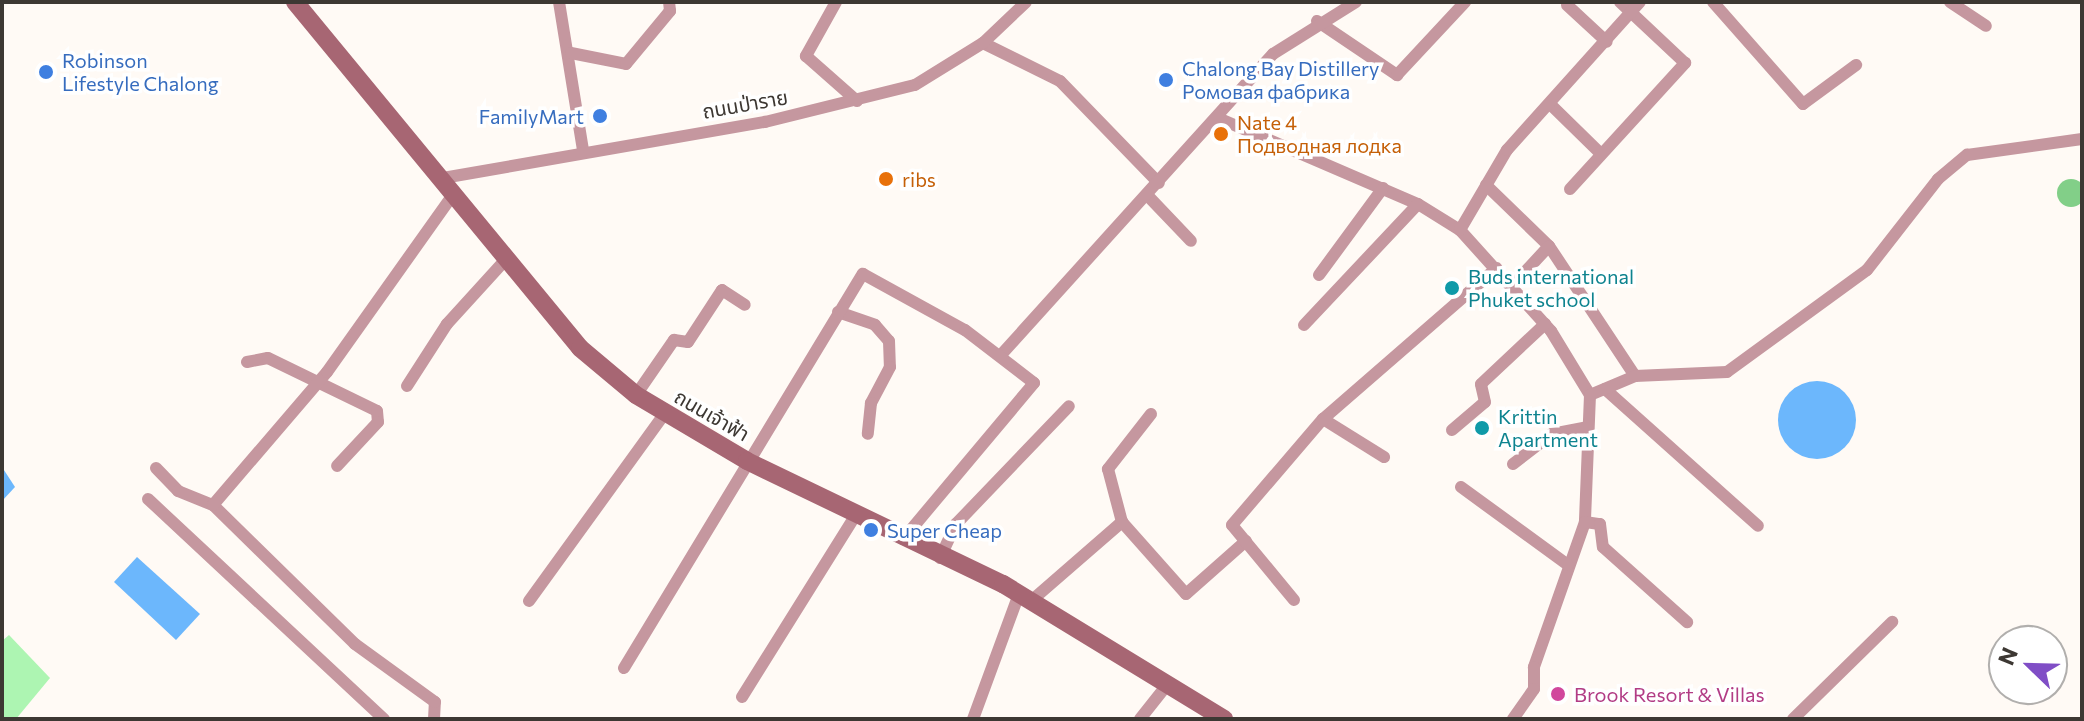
<!DOCTYPE html>
<html>
<head>
<meta charset="utf-8">
<style>
	body { margin:0 }
	#map { position:relative; width:2084px; height:721px; overflow:hidden; background:#fffaf5; font-family:Commissioner,"Noto Sans Thai",sans-serif }
	div>[style] { position:absolute }
	.green>* { inset:0; background:#adf5b2 }
	.forest>* { inset:0; background:#82cf88 }
	.round { border-radius:50% }
	.water>* { inset:0; background:#6cb7fc }
	.minor>* { height:12px; margin:-6px; padding:0 6px; transform-origin:6px; border-radius:6px; background:#c5979f }
	.secondary>* { height:18px; margin:-9px; padding:0 9px; transform-origin:9px; border-radius:9px; background:#a76673 }
	.dots>* { width:22px; height:22px; translate:-50% -50%; box-sizing:border-box; border:4px solid #fff; border-radius:50% }
	span { translate:-50% -50%; white-space:nowrap; text-align:center; line-height:1.15; -webkit-text-stroke:7px #fff; paint-order:stroke }
	.shop-label { font-size:20px; color:#366cbe }
	.left { translate:0 -50%; text-align:left }
	.right { translate:-100% -50%; text-align:right }
	.street-label { font-size:20px; color:#3d3833 }
	.food-label { font-size:20px; color:#c56008 }
	.culture-label { font-size:20px; color:#0d838f }
	.hotel-label { font-size:20px; color:#b23c85 }
	.frame { position:absolute; inset:0; border:4px solid #3d3833; pointer-events:none }
	.north { position:absolute; left:1988px; top:625px; width:80px; height:80px; box-sizing:border-box; background:#fff; border:2px solid #b1afad; border-radius:50%; rotate:293deg; font-size:22px; font-weight:700; line-height:32px; text-align:center; color:#3d3833 }
	.north::after { content:''; display:block; margin:auto; width:28px; height:36px; background:#804ec6; clip-path:polygon(50% 0,100% 100%,50% 72%,0 100%) }
</style>
</head>
<body>
<div id="map">
	<div class="green">
		<i style="clip-path:polygon(9px 635px,50px 678px,16px 719px,2px 719px,2px 641px)"></i>
	</div>
	<div class="forest">
		<i class="round" style="left:2057px;top:179px;width:28px;height:28px"></i>
	</div>
	<div class="water">
		<i class="round" style="left:1778px;top:381px;width:78px;height:78px"></i>
		<i style="clip-path:polygon(2px 467px,15px 487px,2px 501px)"></i>
		<i style="clip-path:polygon(137px 557px,200px 614px,176px 640px,114px 582px)"></i>
	</div>
	<div class="minor">
		<i style="left:559px;top:2px;width:151px;rotate:80.8deg"></i>
		<i style="left:836px;top:2px;width:62px;rotate:119.1deg"></i>
		<i style="left:806px;top:56px;width:68px;rotate:41.4deg"></i>
		<i style="left:1713px;top:2px;width:136px;rotate:48.6deg"></i>
		<i style="left:1803px;top:104px;width:66px;rotate:-36.3deg"></i>
		<i style="left:1950px;top:2px;width:43px;rotate:33.7deg"></i>
		<i style="left:1567px;top:5px;width:54px;rotate:42.8deg"></i>
		<i style="left:1317px;top:21px;width:97px;rotate:34deg"></i>
		<i style="left:1397px;top:75px;width:100px;rotate:-47deg"></i>
		<i style="left:983px;top:43px;width:86px;rotate:26.3deg"></i>
		<i style="left:1060px;top:81px;width:142px;rotate:45.9deg"></i>
		<i style="left:571px;top:53px;width:56px;rotate:11.3deg"></i>
		<i style="left:626px;top:64px;width:69px;rotate:-50.3deg"></i>
		<i style="left:670px;top:11px;width:9px;rotate:-96deg"></i>
		<i style="left:1551px;top:105px;width:69px;rotate:44.4deg"></i>
		<i style="left:1218px;top:118px;width:218px;rotate:23.3deg"></i>
		<i style="left:1418px;top:204px;width:49px;rotate:31.8deg"></i>
		<i style="left:1460px;top:230px;width:136px;rotate:48deg"></i>
		<i style="left:1551px;top:331px;width:75px;rotate:58.6deg"></i>
		<i style="left:1590px;top:395px;width:127px;rotate:92.3deg"></i>
		<i style="left:1585px;top:522px;width:154px;rotate:109.4deg"></i>
		<i style="left:1534px;top:667px;width:22px;rotate:90deg"></i>
		<i style="left:1534px;top:689px;width:37px;rotate:125deg"></i>
		<i style="left:443px;top:178px;width:327px;rotate:-9.9deg"></i>
		<i style="left:765px;top:122px;width:154px;rotate:-13.9deg"></i>
		<i style="left:915px;top:85px;width:80px;rotate:-31.7deg"></i>
		<i style="left:983px;top:43px;width:59px;rotate:-43.6deg"></i>
		<i style="left:1486px;top:185px;width:88px;rotate:44.1deg"></i>
		<i style="left:1549px;top:246px;width:156px;rotate:56.5deg"></i>
		<i style="left:1570px;top:189px;width:171px;rotate:-47.6deg"></i>
		<i style="left:1685px;top:63px;width:89px;rotate:-136.8deg"></i>
		<i style="left:1148px;top:196px;width:62px;rotate:46.3deg"></i>
		<i style="left:1460px;top:230px;width:93px;rotate:-59.6deg"></i>
		<i style="left:1507px;top:150px;width:199px;rotate:-48.1deg"></i>
		<i style="left:1319px;top:275px;width:108px;rotate:-53.7deg"></i>
		<i style="left:1512px;top:286px;width:54px;rotate:-47.2deg"></i>
		<i style="left:838px;top:312px;width:39px;rotate:19deg"></i>
		<i style="left:875px;top:325px;width:21px;rotate:49deg"></i>
		<i style="left:889px;top:341px;width:26px;rotate:88deg"></i>
		<i style="left:890px;top:367px;width:41px;rotate:117.8deg"></i>
		<i style="left:871px;top:403px;width:31px;rotate:96deg"></i>
		<i style="left:1304px;top:325px;width:166px;rotate:-46.7deg"></i>
		<i style="left:1000px;top:356px;width:407px;rotate:-47.9deg"></i>
		<i style="left:1273px;top:54px;width:98px;rotate:-32.1deg"></i>
		<i style="left:247px;top:362px;width:21px;rotate:-11deg"></i>
		<i style="left:268px;top:358px;width:121px;rotate:25.9deg"></i>
		<i style="left:377px;top:411px;width:11px;rotate:85deg"></i>
		<i style="left:378px;top:422px;width:60px;rotate:133deg"></i>
		<i style="left:407px;top:386px;width:74px;rotate:-57.2deg"></i>
		<i style="left:447px;top:324px;width:91px;rotate:-47.7deg"></i>
		<i style="left:1605px;top:389px;width:205px;rotate:41.8deg"></i>
		<i style="left:636px;top:395px;width:67px;rotate:-55.4deg"></i>
		<i style="left:674px;top:340px;width:14px;rotate:8deg"></i>
		<i style="left:688px;top:342px;width:62px;rotate:-56.8deg"></i>
		<i style="left:722px;top:290px;width:27px;rotate:33deg"></i>
		<i style="left:1590px;top:395px;width:49px;rotate:-22.9deg"></i>
		<i style="left:1635px;top:376px;width:92px;rotate:-2.5deg"></i>
		<i style="left:1727px;top:372px;width:173px;rotate:-36.1deg"></i>
		<i style="left:1867px;top:270px;width:115px;rotate:-52deg"></i>
		<i style="left:1938px;top:179px;width:38px;rotate:-40deg"></i>
		<i style="left:1967px;top:155px;width:116px;rotate:-7.9deg"></i>
		<i style="left:1151px;top:414px;width:70px;rotate:128deg"></i>
		<i style="left:1108px;top:469px;width:55px;rotate:75.2deg"></i>
		<i style="left:1122px;top:522px;width:96px;rotate:48.4deg"></i>
		<i style="left:1186px;top:594px;width:80px;rotate:-41.5deg"></i>
		<i style="left:1323px;top:419px;width:72px;rotate:31.9deg"></i>
		<i style="left:1452px;top:430px;width:43px;rotate:-40.3deg"></i>
		<i style="left:1485px;top:402px;width:18px;rotate:-103deg"></i>
		<i style="left:1481px;top:384px;width:88px;rotate:-43.2deg"></i>
		<i style="left:1513px;top:464px;width:49px;rotate:-37.6deg"></i>
		<i style="left:1552px;top:434px;width:33px;rotate:-11deg"></i>
		<i style="left:156px;top:468px;width:32px;rotate:46deg"></i>
		<i style="left:178px;top:491px;width:38px;rotate:22deg"></i>
		<i style="left:1461px;top:487px;width:132px;rotate:36.1deg"></i>
		<i style="left:148px;top:499px;width:323px;rotate:43deg"></i>
		<i style="left:1585px;top:522px;width:15px;rotate:8deg"></i>
		<i style="left:1600px;top:524px;width:23px;rotate:83deg"></i>
		<i style="left:1603px;top:547px;width:113px;rotate:41.8deg"></i>
		<i style="left:940px;top:558px;width:38px;rotate:-65deg"></i>
		<i style="left:956px;top:524px;width:163px;rotate:-46.2deg"></i>
		<i style="left:1294px;top:600px;width:97px;rotate:-129.6deg"></i>
		<i style="left:1232px;top:525px;width:140px;rotate:-49.4deg"></i>
		<i style="left:1323px;top:419px;width:230px;rotate:-41deg"></i>
		<i style="left:529px;top:601px;width:232px;rotate:-54.1deg"></i>
		<i style="left:1031px;top:601px;width:121px;rotate:-41deg"></i>
		<i style="left:624px;top:668px;width:461px;rotate:-58.8deg"></i>
		<i style="left:863px;top:274px;width:116px;rotate:28.8deg"></i>
		<i style="left:965px;top:330px;width:87px;rotate:37.5deg"></i>
		<i style="left:1034px;top:383px;width:204px;rotate:130deg"></i>
		<i style="left:742px;top:697px;width:213px;rotate:-58deg"></i>
		<i style="left:434px;top:719px;width:17px;rotate:-87deg"></i>
		<i style="left:435px;top:702px;width:99px;rotate:-144.1deg"></i>
		<i style="left:355px;top:644px;width:199px;rotate:-135.6deg"></i>
		<i style="left:213px;top:505px;width:175px;rotate:-49.4deg"></i>
		<i style="left:327px;top:372px;width:221px;rotate:-54.6deg"></i>
		<i style="left:973px;top:719px;width:133px;rotate:-69.8deg"></i>
		<i style="left:1140px;top:719px;width:43px;rotate:-51.5deg"></i>
		<i style="left:1793px;top:719px;width:139px;rotate:-44.4deg"></i>
	</div>
	<div class="secondary">
		<i style="left:295px;top:2px;width:448px;rotate:50.5deg"></i>
		<i style="left:580px;top:348px;width:73px;rotate:40deg"></i>
		<i style="left:636px;top:395px;width:129px;rotate:30.7deg"></i>
		<i style="left:747px;top:461px;width:284px;rotate:25.7deg"></i>
		<i style="left:1003px;top:584px;width:259px;rotate:31.4deg"></i>
	</div>
	<div class="dots">
		<i style="left:46px;top:72px;background:#3f7fe0"></i>
		<i style="left:1166px;top:80px;background:#3f7fe0"></i>
		<i style="left:600px;top:116px;background:#3f7fe0"></i>
		<i style="left:1221px;top:134px;background:#e8710a"></i>
		<i style="left:886px;top:179px;background:#e8710a"></i>
		<i style="left:1452px;top:288px;background:#0f9aa8"></i>
		<i style="left:1482px;top:428px;background:#0f9aa8"></i>
		<i style="left:871px;top:530px;background:#3f7fe0"></i>
		<i style="left:1558px;top:694px;background:#d1479c"></i>
	</div>
	<div class="shop-label">
		<span class="left" style="left:62px;top:72px">Robinson<br>Lifestyle Chalong</span>
		<span class="left" style="left:1182px;top:80px">Chalong Bay Distillery<br>Ромовая фабрика</span>
		<span class="right" style="left:584px;top:116px">FamilyMart</span>
		<span class="left" style="left:887px;top:530px">Super Cheap</span>
	</div>
	<div class="street-label">
		<span style="left:745px;top:104px;rotate:-10deg">ถนนป่าราย</span>
		<span style="left:712px;top:415px;rotate:30deg">ถนนเจ้าฟ้า</span>
	</div>
	<div class="food-label">
		<span class="left" style="left:1237px;top:134px">Nate 4<br>Подводная лодка</span>
		<span class="left" style="left:902px;top:179px">ribs</span>
	</div>
	<div class="culture-label">
		<span class="left" style="left:1468px;top:288px">Buds international<br>Phuket school</span>
		<span class="left" style="left:1498px;top:428px">Krittin<br>Apartment</span>
	</div>
	<div class="hotel-label">
		<span class="left" style="left:1574px;top:694px">Brook Resort &amp; Villas</span>
	</div>
	<div class="frame"></div>
	<div class="north">N</div>
</div>
</body>
</html>
